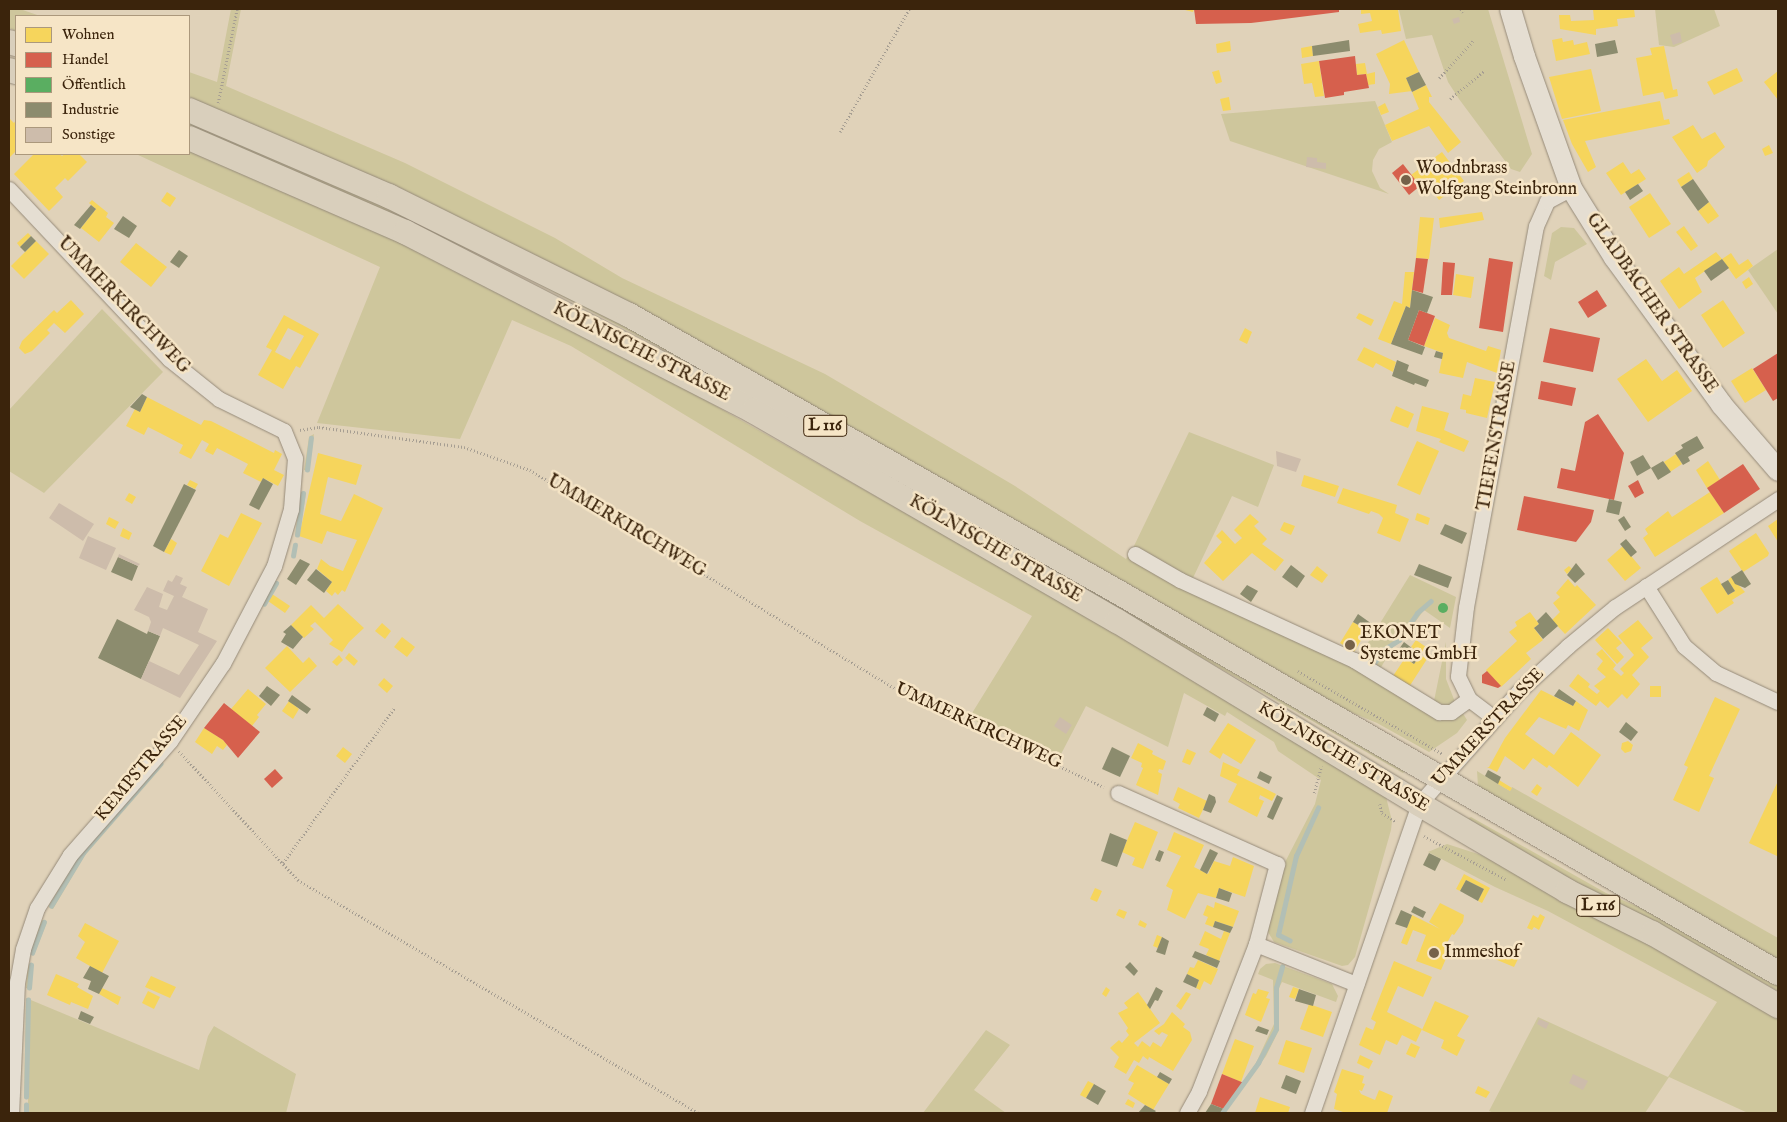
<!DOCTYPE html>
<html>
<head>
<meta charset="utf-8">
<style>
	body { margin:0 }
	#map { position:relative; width:1787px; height:1122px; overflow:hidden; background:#e0d2b9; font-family:"IM FELL English",serif }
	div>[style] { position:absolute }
	.green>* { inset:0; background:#cec69c }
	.homes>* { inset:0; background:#f6d55c }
	.shops>* { inset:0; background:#d6604d }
	.public>* { inset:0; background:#5aae61 }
	.round { border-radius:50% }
	.industry>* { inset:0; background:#8c8c6e }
	.stream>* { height:4.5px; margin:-2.25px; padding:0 2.25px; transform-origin:2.25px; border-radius:2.25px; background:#b2bfb5 }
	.building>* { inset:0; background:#cdbcab }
	.path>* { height:2.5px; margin-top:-1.25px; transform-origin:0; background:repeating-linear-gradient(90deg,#a69e92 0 1px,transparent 0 3.5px) }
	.roads { filter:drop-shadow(0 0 1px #958a79) drop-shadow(0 0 1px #958a79) }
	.minor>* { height:15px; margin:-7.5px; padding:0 7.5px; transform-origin:7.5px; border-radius:7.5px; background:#e5ded2 }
	.secondary>* { height:21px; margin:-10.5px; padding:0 10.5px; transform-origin:10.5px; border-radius:10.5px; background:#e5ded2 }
	.primary>* { height:24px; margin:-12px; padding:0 12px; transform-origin:12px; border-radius:12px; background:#d9cfbc }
	.dots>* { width:14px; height:14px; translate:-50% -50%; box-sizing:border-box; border:2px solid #f6e5c6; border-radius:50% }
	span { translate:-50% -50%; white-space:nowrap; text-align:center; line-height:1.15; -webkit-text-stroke:5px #f6e5c6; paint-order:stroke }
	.shield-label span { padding:1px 4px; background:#f6e5c6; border:1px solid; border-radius:4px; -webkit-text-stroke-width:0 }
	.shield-label { font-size:16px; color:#3b240c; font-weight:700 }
	.poi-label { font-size:18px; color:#3b240c }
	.left { translate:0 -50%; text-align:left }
	.street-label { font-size:18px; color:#3b240c }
	.frame { position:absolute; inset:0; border:10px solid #3b240c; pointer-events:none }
	.legend { position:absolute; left:15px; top:15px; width:175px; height:140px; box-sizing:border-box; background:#f6e5c6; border:1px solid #ab987c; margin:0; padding:6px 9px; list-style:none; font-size:15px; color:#3b240c }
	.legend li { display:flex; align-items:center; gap:10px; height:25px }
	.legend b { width:25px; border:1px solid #ab987c }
</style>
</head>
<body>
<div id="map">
	<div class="green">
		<i style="clip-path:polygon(9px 9px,20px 9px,40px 16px,16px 16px,16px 31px,9px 28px)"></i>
		<i style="clip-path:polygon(231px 9px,241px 9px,226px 86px,405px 163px,555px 238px,622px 278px,825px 374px,1015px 486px,1126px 559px,1128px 556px,1355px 665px,1428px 712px,1462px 712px,1467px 720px,1457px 733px,1429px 752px,1377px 723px,1341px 708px,402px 191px,189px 97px,189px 72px,217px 82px)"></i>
		<i style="clip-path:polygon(1405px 9px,1488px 9px,1532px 154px,1520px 172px,1511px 169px,1459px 99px,1448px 82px,1432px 35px,1406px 39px,1399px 10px)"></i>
		<i style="clip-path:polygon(1655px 9px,1714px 9px,1720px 26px,1674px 47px,1659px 45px)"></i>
		<i style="clip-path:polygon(1375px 101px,1392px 142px,1379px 149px,1373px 160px,1372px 171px,1380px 188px,1389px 194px,1230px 141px,1221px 114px)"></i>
		<i style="clip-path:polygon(189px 120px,389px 205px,665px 343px,1406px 770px,1403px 773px,659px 347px,512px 270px,384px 211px,189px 127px)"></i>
		<i style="clip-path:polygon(189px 150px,328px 208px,449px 265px,661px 375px,1194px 676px,1284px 736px,1386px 797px,1392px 821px,1391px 830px,1355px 957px,1348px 965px,1342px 966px,1274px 942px,1268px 932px,1282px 868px,1315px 804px,1321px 780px,1278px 751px,1274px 742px,1227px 712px,1225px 716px,1184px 693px,1168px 747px,1086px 706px,1059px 758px,969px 718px,1032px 616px,860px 521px,571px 346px,512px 320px,460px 439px,317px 423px,380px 267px,136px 154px,189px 154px)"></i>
		<i style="clip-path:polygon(1561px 227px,1574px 228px,1587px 244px,1555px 262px,1551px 280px,1544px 276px,1552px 233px)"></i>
		<i style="clip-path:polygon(1778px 249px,1778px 314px,1748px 270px)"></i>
		<i style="clip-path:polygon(102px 309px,163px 372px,44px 493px,9px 471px,9px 410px)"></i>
		<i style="clip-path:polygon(1189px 432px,1274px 465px,1258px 507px,1232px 496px,1192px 580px,1133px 548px)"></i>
		<i style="clip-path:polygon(314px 434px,309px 471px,304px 470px,309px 437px)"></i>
		<i style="clip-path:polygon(301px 492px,306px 493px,299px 537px,295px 535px)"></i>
		<i style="clip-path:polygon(1410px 575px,1456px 597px,1450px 628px,1424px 610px,1402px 640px,1393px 647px,1380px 669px,1359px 657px)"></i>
		<i style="clip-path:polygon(274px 582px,278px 584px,265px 606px,261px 604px)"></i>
		<i style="clip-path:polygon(1446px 642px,1446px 679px,1455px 702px,1447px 706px,1434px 701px)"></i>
		<i style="clip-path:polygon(159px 761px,163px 765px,85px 855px,53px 909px,48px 907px,81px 851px)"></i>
		<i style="clip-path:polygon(1477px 771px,1510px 791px,1512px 787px,1778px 938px,1778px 963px,1495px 800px,1478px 786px)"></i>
		<i style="clip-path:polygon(1471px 817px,1606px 893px,1648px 911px,1778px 985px,1778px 991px,1657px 924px,1607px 900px,1467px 819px)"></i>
		<i style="clip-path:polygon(1447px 844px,1481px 855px,1654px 944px,1778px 1015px,1778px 1113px,1748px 1113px,1669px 1077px,1645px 1113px,1494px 1113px,1489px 1111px,1538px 1017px,1668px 1077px,1717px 1002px,1548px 911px,1495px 887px,1428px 852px)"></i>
		<i style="clip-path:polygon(42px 920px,47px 922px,34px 955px,29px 953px)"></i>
		<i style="clip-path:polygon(1275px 963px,1332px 984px,1338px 996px,1336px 1002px,1282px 982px,1278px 990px,1279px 1030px,1266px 1056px,1224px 1113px,1221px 1113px,1256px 1063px,1274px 1024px,1273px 980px,1258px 974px,1260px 969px,1266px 964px)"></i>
		<i style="clip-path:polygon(28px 964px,33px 965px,31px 989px,26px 988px)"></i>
		<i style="clip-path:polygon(26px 998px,199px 1070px,208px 1036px,214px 1026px,296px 1074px,286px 1113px,24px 1113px,24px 1104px,28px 1104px,28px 1098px,24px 1098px)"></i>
		<i style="clip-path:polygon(986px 1030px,1010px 1045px,974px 1090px,1006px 1113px,923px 1113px)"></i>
	</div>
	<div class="homes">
		<i style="clip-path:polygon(1181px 9px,1194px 9px,1193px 12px)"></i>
		<i style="clip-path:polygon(1361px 9px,1398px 9px,1401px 31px,1382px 34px,1381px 30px,1360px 33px,1358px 24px,1372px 21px,1370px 13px,1361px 14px)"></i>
		<i style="clip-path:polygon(1593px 9px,1634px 9px,1635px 17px,1617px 19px,1618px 26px,1596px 29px,1596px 35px,1560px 29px,1559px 15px,1570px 15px,1571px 21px,1594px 20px)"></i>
		<i style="clip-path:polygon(1562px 38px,1563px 42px,1573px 40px,1574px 45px,1587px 42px,1590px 54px,1556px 61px,1552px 40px)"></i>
		<i style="clip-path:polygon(1404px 40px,1419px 72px,1406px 78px,1412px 91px,1389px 94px,1390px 84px,1376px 54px)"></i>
		<i style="clip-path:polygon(1230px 41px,1231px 51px,1217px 53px,1216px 44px)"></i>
		<i style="clip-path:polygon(1312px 46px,1313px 56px,1302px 58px,1301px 48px)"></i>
		<i style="clip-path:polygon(1664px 46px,1673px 90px,1677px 89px,1678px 96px,1665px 99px,1663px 92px,1643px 96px,1636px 58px,1652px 55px,1650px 48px)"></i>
		<i style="clip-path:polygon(1319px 61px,1324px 96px,1315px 97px,1312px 83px,1304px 84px,1301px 64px)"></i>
		<i style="clip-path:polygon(1365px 63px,1367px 74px,1375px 72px,1375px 84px,1368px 85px,1366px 74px,1357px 75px,1356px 64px)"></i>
		<i style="clip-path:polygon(1737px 68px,1743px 81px,1714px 95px,1707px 82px)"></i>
		<i style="clip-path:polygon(1591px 69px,1601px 111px,1562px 119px,1549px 77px)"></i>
		<i style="clip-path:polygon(1219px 70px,1222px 82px,1216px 84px,1212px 72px)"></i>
		<i style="clip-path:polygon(1778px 71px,1778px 100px,1764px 82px)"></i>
		<i style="clip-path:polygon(1426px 85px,1432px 97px,1429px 97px,1429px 102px,1461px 142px,1448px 153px,1429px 126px,1392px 141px,1385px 125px,1419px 109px,1412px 92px)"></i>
		<i style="clip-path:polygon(1229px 97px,1231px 110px,1223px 111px,1220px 99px)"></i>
		<i style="clip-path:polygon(1660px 101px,1664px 120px,1669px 119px,1670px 124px,1585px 141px,1596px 167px,1588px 172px,1572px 144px,1563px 120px)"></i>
		<i style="clip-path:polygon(1385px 103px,1389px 112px,1381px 115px,1378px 107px)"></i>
		<i style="clip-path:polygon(9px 118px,14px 123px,16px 120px,16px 151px,9px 158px)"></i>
		<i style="clip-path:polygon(1693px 125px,1702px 139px,1715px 132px,1725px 147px,1708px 161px,1707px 166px,1697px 173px,1672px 137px)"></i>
		<i style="clip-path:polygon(1769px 145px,1773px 153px,1765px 156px,1762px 149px)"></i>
		<i style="clip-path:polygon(1442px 152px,1464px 181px,1439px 200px,1430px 188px,1424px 192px,1411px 175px)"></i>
		<i style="clip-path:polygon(32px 154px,59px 154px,62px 156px,65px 154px,79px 154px,87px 162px,68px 181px,65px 178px,55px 188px,63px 197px,49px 211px,14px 174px,33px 155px)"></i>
		<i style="clip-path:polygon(1623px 162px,1631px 174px,1639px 169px,1646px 179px,1621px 195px,1606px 173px)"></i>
		<i style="clip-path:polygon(1689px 172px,1693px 179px,1681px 187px,1677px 180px)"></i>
		<i style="clip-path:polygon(167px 192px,176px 198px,170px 207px,161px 201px)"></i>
		<i style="clip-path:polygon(1650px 193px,1671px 224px,1649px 238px,1629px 207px)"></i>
		<i style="clip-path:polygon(92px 200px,108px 213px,106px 217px,114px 223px,99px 242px,81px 228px,96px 209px,89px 203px)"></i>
		<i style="clip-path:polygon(1709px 202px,1719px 216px,1708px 224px,1698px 211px)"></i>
		<i style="clip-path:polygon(1482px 212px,1484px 220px,1440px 228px,1439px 218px)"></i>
		<i style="clip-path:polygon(1420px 217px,1434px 218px,1429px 259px,1416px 258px)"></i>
		<i style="clip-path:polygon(1684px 226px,1698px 246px,1691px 251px,1676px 232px)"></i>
		<i style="clip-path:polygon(28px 233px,31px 236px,20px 247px,17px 243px)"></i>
		<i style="clip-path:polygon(36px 241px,49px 254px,24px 279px,11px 266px)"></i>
		<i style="clip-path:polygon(136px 243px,167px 267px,151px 287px,120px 262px)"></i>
		<i style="clip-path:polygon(1716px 252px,1722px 259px,1695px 278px,1702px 292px,1679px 309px,1660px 281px,1679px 267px,1684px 274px)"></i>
		<i style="clip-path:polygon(1731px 253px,1739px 265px,1748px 259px,1753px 266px,1736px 279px,1722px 259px)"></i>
		<i style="clip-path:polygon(1405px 272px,1414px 272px,1410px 308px,1406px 306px,1391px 344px,1378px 339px,1394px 301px,1402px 304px)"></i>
		<i style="clip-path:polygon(1456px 274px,1474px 277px,1471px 298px,1453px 295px)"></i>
		<i style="clip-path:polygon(1749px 277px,1753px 284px,1746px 289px,1742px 282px)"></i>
		<i style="clip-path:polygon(71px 300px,84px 314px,65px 333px,54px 323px,47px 330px,50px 333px,32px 351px,25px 354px,19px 348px,22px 341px,54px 310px,57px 313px)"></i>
		<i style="clip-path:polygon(1723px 300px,1745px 333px,1723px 348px,1701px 315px)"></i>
		<i style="clip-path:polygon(1359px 313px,1374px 320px,1371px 326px,1356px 318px)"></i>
		<i style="clip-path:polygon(evenodd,284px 315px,319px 334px,300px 368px,296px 366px,283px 389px,258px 375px,272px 350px,266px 347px,284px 315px,288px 328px,304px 336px,290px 360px,275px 352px,288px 328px)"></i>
		<i style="clip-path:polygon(1435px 318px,1450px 325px,1447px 333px,1449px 338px,1486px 351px,1488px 346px,1501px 350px,1497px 373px,1467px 362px,1463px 378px,1439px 373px,1443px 353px,1424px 346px)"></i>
		<i style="clip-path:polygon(1245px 328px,1252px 332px,1247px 344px,1239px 340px)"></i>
		<i style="clip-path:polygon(1364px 347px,1396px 362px,1393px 372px,1376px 363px,1373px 368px,1357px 360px)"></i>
		<i style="clip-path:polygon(1646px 359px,1662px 381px,1677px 370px,1692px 391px,1648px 422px,1617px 379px)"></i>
		<i style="clip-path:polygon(1752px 368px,1766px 390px,1745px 403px,1731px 381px)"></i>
		<i style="clip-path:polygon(1475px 378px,1495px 382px,1487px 418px,1466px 413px,1466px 410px,1460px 409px,1463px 394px,1471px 396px)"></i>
		<i style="clip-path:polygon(147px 397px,201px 425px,204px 420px,211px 421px,274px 453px,275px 450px,282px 454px,274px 470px,284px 475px,278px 486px,263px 478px,261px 482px,243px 473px,248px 464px,217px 448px,213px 455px,205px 451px,209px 444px,202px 440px,191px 459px,179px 453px,183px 445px,160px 433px,148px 427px,144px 435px,126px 426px,135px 409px,140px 412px)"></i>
		<i style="clip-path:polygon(1396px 406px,1414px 414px,1408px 428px,1390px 421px)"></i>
		<i style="clip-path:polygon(1422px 406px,1449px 413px,1444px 430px,1469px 441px,1464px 452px,1439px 442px,1441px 439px,1416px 431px)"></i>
		<i style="clip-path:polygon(1417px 441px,1439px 451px,1420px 495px,1397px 485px)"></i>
		<i style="clip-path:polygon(318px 453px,362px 465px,356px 485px,328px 477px,320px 514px,341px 521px,354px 494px,383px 508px,345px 592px,342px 590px,338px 595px,335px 592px,332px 596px,326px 591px,332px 582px,317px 569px,321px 559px,330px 566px,343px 571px,357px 540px,327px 531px,322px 544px,299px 536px)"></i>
		<i style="clip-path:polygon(1676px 454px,1682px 464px,1670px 472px,1664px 462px)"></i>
		<i style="clip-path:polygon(1708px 461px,1720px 480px,1707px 488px,1696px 470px)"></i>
		<i style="clip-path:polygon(1304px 475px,1339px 486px,1335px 497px,1301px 486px)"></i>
		<i style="clip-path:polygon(190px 480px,198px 484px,195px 489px,187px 485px)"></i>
		<i style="clip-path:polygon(1343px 488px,1397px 505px,1395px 513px,1409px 519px,1400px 542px,1377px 533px,1383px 518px,1379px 514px,1371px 511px,1369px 514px,1337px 503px)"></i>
		<i style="clip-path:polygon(1710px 492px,1724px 513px,1655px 557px,1643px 538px,1648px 534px,1645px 529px,1668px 511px,1672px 517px)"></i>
		<i style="clip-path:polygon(129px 493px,136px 497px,132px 504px,125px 500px)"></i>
		<i style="clip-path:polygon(241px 513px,262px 523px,229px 586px,201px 571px,220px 534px,228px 538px)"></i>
		<i style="clip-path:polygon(1417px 513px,1430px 518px,1428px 525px,1415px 520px)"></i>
		<i style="clip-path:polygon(1250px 514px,1259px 522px,1254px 526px,1267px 539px,1262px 544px,1284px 560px,1275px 571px,1252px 553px,1223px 581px,1204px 563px,1222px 542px,1216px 536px,1222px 530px,1235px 544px,1242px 538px,1234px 530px)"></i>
		<i style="clip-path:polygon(109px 517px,119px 522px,115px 529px,106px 524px)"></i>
		<i style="clip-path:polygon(1778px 519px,1778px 542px,1768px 526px)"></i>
		<i style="clip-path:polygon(1284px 522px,1295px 526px,1291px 535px,1280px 530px)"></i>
		<i style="clip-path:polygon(123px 528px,132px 533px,129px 540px,120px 536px)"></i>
		<i style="clip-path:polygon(1756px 533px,1769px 553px,1768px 556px,1743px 572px,1729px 551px)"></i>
		<i style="clip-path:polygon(171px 539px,177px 543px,171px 555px,164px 552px)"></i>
		<i style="clip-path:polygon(1623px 546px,1641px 568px,1625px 581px,1607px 560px)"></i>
		<i style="clip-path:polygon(1317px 566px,1328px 575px,1322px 583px,1310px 575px)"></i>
		<i style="clip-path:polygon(1569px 566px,1572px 569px,1567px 574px,1564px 570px)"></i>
		<i style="clip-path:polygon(1717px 577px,1728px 595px,1735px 591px,1728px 580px,1731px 577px,1745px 592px,1732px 600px,1734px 603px,1717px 614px,1700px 588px)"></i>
		<i style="clip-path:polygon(1568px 579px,1575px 587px,1577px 585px,1596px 605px,1565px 634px,1552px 620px,1560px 612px,1553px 603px,1560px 597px,1556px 593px)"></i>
		<i style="clip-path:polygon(272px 594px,290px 606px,285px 613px,268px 601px)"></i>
		<i style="clip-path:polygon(338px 604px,364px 628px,349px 642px,342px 652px,329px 644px,333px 640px,315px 622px,310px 626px,314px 629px,304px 638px,291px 625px,311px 605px,324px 618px)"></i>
		<i style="clip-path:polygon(1530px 612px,1539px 624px,1534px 628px,1543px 640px,1526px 653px,1531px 659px,1501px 687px,1486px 670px,1517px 641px,1509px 632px,1517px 626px,1515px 622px)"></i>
		<i style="clip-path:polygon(1638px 620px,1653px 638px,1641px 648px,1649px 657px,1632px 675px,1640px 684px,1627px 699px,1622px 694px,1608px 708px,1600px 701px,1596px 706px,1569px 686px,1578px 674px,1590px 684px,1588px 687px,1597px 694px,1600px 691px,1594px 686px,1606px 677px,1597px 669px,1603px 661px,1596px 654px,1602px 649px,1616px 665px,1613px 669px,1621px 676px,1624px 673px,1620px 669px,1634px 655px,1618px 636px)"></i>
		<i style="clip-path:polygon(1353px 622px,1367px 630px,1354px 652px,1340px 643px)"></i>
		<i style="clip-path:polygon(382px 623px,391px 631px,385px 639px,375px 631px)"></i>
		<i style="clip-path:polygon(1608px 628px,1622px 643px,1616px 648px,1624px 657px,1617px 664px,1595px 640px)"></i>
		<i style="clip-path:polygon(402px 637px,415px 647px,407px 657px,394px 647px)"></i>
		<i style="clip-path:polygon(1416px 640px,1426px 647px,1420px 655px,1411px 647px)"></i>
		<i style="clip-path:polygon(287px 646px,303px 663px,309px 657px,317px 666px,290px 692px,265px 668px)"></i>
		<i style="clip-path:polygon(349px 653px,358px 661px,354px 666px,345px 658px)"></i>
		<i style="clip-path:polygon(339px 655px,343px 660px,337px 666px,332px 662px)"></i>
		<i style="clip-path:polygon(1420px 655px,1427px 659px,1409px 687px,1393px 676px,1405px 658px,1414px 664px)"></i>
		<i style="clip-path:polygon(384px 678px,393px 686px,387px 693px,378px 685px)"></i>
		<i style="clip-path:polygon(1650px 686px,1661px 686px,1661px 697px,1650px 697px)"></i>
		<i style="clip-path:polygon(248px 689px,266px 704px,257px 715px,259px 717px,252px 726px,231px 709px)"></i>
		<i style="clip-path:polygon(1541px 690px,1573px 706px,1576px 701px,1588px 710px,1579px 731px,1568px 725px,1566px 729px,1539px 717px,1525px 734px,1554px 755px,1571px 732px,1601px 755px,1578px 787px,1549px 765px,1547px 768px,1533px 758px,1524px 770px,1505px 756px,1497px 772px,1487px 767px,1489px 767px,1505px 738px)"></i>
		<i style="clip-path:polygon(1715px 697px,1740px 709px,1709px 776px,1714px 778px,1699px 812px,1673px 800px,1688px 767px,1684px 765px)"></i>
		<i style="clip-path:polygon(289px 701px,299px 709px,293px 719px,282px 711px)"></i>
		<i style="clip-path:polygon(1228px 723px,1256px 740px,1241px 764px,1223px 753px,1220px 759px,1209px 752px)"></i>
		<i style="clip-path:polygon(204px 728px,223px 740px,227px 745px,223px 750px,217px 746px,212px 754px,195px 742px)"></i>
		<i style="clip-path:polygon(1628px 741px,1633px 745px,1631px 751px,1625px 753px,1621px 749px,1622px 743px)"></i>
		<i style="clip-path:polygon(1138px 743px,1153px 751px,1152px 754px,1166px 761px,1163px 770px,1159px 769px,1158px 772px,1162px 774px,1158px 795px,1136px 785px,1143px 768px,1141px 767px,1142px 763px,1131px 758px)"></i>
		<i style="clip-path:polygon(343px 747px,352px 754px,345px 763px,336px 756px)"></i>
		<i style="clip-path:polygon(1187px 749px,1196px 753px,1190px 765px,1182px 762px)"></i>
		<i style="clip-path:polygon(1223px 762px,1240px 770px,1237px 775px,1276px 794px,1272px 801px,1260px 795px,1259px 799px,1264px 801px,1257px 817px,1228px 802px,1237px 784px,1220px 776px)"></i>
		<i style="clip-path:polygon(1499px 780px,1512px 788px,1510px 791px,1498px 784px)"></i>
		<i style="clip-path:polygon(1778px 781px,1778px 853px,1777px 856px,1749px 843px)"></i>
		<i style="clip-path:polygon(1537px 784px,1542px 788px,1537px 796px,1531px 792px)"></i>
		<i style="clip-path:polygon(1178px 787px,1207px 801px,1199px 818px,1178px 808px,1180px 804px,1173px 800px)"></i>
		<i style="clip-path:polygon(1135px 822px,1158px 832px,1143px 869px,1132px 865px,1135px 858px,1122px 852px)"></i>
		<i style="clip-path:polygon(1174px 832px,1204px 845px,1194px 867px,1208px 874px,1214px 861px,1230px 866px,1233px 857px,1254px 866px,1245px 897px,1219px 888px,1216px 898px,1198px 893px,1185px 919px,1167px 910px,1173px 890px,1166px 886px,1181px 856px,1167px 850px)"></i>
		<i style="clip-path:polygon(1464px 874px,1490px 888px,1482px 903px,1478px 901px,1484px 889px,1466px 880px,1460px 891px,1456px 889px)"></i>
		<i style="clip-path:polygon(1095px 888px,1102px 891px,1097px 902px,1090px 899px)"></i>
		<i style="clip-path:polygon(1215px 902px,1239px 911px,1233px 927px,1215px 921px,1213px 927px,1205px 924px,1208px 917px,1203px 915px,1207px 905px,1214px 908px)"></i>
		<i style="clip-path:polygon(1440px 903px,1464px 915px,1463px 922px,1454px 935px,1452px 934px,1447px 943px,1452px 945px,1441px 970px,1416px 961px,1426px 935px,1413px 930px,1407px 945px,1401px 943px,1412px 915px,1440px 929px,1429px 922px)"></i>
		<i style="clip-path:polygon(1119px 909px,1127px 912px,1124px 919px,1116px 915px)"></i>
		<i style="clip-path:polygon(1540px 914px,1545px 917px,1539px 930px,1534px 927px,1532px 930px,1527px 928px,1533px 915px,1538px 918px)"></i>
		<i style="clip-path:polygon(1140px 920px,1147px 924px,1145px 928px,1138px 925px)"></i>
		<i style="clip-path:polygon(85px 923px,119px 941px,102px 973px,76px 958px,85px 942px,78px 936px)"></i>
		<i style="clip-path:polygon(1205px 931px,1221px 939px,1224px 931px,1230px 933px,1219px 961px,1206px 955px,1209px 949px,1199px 945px)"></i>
		<i style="clip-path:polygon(1157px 935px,1162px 937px,1158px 948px,1153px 946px)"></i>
		<i style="clip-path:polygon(1494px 947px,1518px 959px,1514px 967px,1490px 957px)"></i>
		<i style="clip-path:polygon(1198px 960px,1218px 969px,1211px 985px,1204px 981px,1200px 990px,1196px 988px,1199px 980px,1187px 974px,1190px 967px,1194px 968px)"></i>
		<i style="clip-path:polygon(1394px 961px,1432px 977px,1423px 997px,1398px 986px,1387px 1012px,1422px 1029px,1416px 1042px,1402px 1035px,1397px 1045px,1386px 1040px,1380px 1055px,1359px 1045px,1366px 1027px,1373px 1030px,1376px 1022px,1371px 1019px)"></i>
		<i style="clip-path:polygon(56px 974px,79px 984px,77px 987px,93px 996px,88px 1009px,71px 1002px,70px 1005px,47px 995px)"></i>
		<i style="clip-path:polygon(151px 976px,176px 987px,170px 998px,145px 987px)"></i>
		<i style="clip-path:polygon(1106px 987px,1110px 990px,1106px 997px,1102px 994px)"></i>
		<i style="clip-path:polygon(1293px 987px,1299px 989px,1295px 999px,1289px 997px)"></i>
		<i style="clip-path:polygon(102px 988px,121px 997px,118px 1005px,99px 994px)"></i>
		<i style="clip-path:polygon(1258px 989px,1269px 992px,1266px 998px,1270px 999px,1261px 1022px,1245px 1015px,1253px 993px,1256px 994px)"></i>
		<i style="clip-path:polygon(148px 991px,160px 997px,154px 1009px,142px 1003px)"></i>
		<i style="clip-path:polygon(1138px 992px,1160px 1023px,1134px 1043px,1138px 1047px,1142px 1041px,1150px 1047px,1153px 1042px,1161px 1047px,1168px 1035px,1162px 1032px,1159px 1035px,1154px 1031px,1164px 1024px,1172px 1012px,1185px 1024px,1183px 1027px,1190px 1032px,1192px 1040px,1173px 1071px,1149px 1057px,1148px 1060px,1143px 1056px,1139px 1063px,1134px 1060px,1126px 1074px,1114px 1067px,1119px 1057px,1110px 1048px,1119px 1040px,1122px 1043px,1129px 1035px,1126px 1031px,1128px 1028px,1118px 1013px,1128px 1008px,1124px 1003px)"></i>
		<i style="clip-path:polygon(1186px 992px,1191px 994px,1181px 1010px,1176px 1006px)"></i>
		<i style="clip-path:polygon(1435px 1001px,1469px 1016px,1457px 1036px,1465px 1040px,1457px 1056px,1441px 1048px,1444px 1040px,1422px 1030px)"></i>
		<i style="clip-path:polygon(1309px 1004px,1332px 1012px,1323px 1037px,1300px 1029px)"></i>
		<i style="clip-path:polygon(1235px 1039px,1254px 1046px,1241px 1082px,1222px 1074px)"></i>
		<i style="clip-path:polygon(1286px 1040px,1312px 1048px,1304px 1073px,1278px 1064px)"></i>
		<i style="clip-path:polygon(1411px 1043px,1420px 1047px,1415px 1058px,1406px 1054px)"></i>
		<i style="clip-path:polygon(1360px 1055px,1373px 1061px,1369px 1069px,1357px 1063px)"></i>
		<i style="clip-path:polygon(1137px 1065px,1169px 1084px,1153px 1110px,1128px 1094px,1134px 1083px,1128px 1080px)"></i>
		<i style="clip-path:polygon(1342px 1069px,1364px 1076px,1362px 1083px,1365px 1084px,1362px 1091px,1359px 1090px,1361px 1094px,1375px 1100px,1379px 1090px,1393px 1096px,1387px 1113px,1346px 1113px,1334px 1109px,1337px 1094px,1334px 1092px)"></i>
		<i style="clip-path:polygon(1088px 1081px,1094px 1084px,1086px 1098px,1080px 1095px)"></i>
		<i style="clip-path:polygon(1478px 1086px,1490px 1092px,1486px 1098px,1475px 1093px)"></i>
		<i style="clip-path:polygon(1260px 1097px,1290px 1107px,1288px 1113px,1255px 1113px)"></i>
		<i style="clip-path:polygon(1128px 1099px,1135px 1103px,1133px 1108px,1125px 1104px)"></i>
	</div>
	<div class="shops">
		<i style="clip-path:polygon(1194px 9px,1339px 9px,1339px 12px,1251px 23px,1196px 24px)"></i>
		<i style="clip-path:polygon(1355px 56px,1357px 75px,1366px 74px,1369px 88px,1344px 92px,1344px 95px,1325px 98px,1319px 61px)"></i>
		<i style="clip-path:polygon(1403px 164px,1420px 186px,1409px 195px,1392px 173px)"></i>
		<i style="clip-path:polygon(1416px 258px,1428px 259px,1423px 293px,1412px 290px)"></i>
		<i style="clip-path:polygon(1489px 258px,1513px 262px,1503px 332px,1479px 328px)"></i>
		<i style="clip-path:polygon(1443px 262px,1455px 263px,1452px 295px,1441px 295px)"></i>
		<i style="clip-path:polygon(1597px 290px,1607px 306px,1588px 318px,1578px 302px)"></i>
		<i style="clip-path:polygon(1419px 310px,1435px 316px,1424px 346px,1408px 340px)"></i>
		<i style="clip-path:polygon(1550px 328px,1600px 338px,1593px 372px,1543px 362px)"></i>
		<i style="clip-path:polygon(1778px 353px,1778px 398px,1773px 401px,1753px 369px)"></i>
		<i style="clip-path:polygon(1541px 381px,1576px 388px,1572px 406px,1538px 399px)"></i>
		<i style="clip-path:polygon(1598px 414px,1624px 453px,1614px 500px,1557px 488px,1561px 468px,1575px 471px,1585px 422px)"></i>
		<i style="clip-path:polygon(1743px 464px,1760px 489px,1724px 513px,1707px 488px)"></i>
		<i style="clip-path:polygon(1638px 480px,1644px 493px,1635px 498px,1628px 486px)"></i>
		<i style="clip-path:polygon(1524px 496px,1594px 510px,1591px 522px,1576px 542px,1517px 530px)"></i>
		<i style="clip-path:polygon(1487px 671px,1501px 686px,1498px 688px,1482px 683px,1482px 675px)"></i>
		<i style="clip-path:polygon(224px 703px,260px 732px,238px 758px,223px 740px,204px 728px)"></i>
		<i style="clip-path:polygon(275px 769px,283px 778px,272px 788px,264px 779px)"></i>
		<i style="clip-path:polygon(1222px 1074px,1244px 1083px,1224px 1109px,1211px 1104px)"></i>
	</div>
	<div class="public">
		<i class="round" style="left:1438px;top:603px;width:10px;height:10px"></i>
	</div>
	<div class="industry">
		<i style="clip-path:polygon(1349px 40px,1350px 51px,1313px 56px,1312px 46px)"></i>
		<i style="clip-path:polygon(1615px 40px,1618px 53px,1597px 57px,1595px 44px)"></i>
		<i style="clip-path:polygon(1419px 72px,1426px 85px,1412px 92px,1406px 78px)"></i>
		<i style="clip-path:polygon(1693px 179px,1709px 202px,1698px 211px,1681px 187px)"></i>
		<i style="clip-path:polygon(1638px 184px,1643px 191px,1630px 200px,1625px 192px)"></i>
		<i style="clip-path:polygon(91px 205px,96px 209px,80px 229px,74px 225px)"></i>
		<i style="clip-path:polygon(123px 216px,137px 226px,129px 238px,114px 229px)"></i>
		<i style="clip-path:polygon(31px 236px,36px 241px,25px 252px,20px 247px)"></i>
		<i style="clip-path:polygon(179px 250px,188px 256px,179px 268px,170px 262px)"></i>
		<i style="clip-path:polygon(1722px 259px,1729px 268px,1711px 281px,1704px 271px)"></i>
		<i style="clip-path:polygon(1412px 290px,1433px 297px,1427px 313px,1419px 310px,1408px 340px,1425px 347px,1422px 355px,1391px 344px,1406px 306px,1410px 308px)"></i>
		<i style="clip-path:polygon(1436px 351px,1443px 353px,1442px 359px,1434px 357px)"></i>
		<i style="clip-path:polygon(1397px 360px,1409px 365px,1407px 371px,1429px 380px,1426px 387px,1415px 383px,1414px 385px,1392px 376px)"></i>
		<i style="clip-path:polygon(142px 394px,147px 397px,140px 412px,130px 407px)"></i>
		<i style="clip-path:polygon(1697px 436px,1704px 448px,1688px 457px,1690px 461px,1683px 465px,1675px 453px,1683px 448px,1681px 445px)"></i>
		<i style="clip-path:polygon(1643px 455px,1651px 468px,1637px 476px,1630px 462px)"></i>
		<i style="clip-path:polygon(1663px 461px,1671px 472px,1658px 480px,1651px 468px)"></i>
		<i style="clip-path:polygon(263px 478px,273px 484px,259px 510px,249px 505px)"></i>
		<i style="clip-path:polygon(184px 484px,196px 490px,164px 552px,153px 546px)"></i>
		<i style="clip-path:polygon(1609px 499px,1622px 502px,1619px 515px,1606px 512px)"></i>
		<i style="clip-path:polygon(1624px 516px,1631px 527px,1625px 531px,1618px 520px)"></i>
		<i style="clip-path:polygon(1445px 524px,1467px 533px,1462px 544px,1440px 534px)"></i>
		<i style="clip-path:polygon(1626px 539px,1637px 552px,1631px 557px,1620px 544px)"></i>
		<i style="clip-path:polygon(118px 557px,138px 566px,132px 581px,111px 572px)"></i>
		<i style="clip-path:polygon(300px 559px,310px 564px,296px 585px,287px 579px)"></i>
		<i style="clip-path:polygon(1576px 563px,1585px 574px,1575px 583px,1567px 575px)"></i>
		<i style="clip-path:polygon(1419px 564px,1452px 577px,1448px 588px,1414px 575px)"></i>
		<i style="clip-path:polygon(1291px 565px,1305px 576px,1297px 588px,1282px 577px)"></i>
		<i style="clip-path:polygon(316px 569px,332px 582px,324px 593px,307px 580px)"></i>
		<i style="clip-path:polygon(1742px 570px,1751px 584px,1745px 588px,1735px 584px,1731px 577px)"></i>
		<i style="clip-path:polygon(1728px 580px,1735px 591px,1728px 595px,1721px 584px)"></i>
		<i style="clip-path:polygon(1247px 585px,1258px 591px,1251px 602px,1240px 594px)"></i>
		<i style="clip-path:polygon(1546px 612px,1558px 626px,1543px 639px,1534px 628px,1539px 624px,1537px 621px)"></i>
		<i style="clip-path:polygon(1358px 614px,1372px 624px,1367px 630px,1353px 622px)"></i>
		<i style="clip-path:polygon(117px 619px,147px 634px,148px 631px,160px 636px,141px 679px,98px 658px)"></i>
		<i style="clip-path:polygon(291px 625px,303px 637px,293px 649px,281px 642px,286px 634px,283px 632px)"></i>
		<i style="clip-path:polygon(1404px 642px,1421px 655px,1414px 664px,1397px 652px)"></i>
		<i style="clip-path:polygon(267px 686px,280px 695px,271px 706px,259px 696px)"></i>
		<i style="clip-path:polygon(1559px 689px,1576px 701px,1573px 706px,1554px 696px)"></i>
		<i style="clip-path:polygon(292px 695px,311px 709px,307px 714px,288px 701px)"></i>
		<i style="clip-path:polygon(1207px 707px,1219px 714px,1215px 722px,1203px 715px)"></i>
		<i style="clip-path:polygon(1626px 722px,1638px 732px,1631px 741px,1619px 732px)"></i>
		<i style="clip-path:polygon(1112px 747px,1130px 756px,1120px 777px,1102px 769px)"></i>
		<i style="clip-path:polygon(1488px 770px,1501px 777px,1498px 784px,1485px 776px)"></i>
		<i style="clip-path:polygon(1260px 771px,1272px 777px,1269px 784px,1257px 778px)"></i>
		<i style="clip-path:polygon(1209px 794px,1215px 797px,1216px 802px,1211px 813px,1203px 810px)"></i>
		<i style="clip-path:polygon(1277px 795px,1283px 798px,1273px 820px,1267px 817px)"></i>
		<i style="clip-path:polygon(1110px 833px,1127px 840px,1117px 867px,1101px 861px)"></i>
		<i style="clip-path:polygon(1210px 849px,1218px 853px,1207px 874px,1200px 870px)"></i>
		<i style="clip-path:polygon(1159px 850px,1164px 852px,1160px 862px,1155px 860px)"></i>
		<i style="clip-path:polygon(1429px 853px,1441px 859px,1435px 871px,1423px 865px)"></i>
		<i style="clip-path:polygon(1466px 880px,1484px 889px,1478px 901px,1460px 891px)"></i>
		<i style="clip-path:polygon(1219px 888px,1232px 893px,1229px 902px,1216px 898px)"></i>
		<i style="clip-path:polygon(1414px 906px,1426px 912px,1423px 918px,1411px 912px)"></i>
		<i style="clip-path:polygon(1401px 910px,1412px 915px,1407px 928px,1395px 924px)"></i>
		<i style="clip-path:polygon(1215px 921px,1233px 927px,1230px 933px,1213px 927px)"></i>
		<i style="clip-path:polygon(1162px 937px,1169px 941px,1165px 955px,1156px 952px)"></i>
		<i style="clip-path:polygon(1195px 951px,1220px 961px,1217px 968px,1192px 957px)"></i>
		<i style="clip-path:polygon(1130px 962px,1138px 971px,1134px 976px,1125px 967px)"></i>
		<i style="clip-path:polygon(90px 966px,109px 976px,99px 994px,88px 989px,91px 981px,83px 978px)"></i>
		<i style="clip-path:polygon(1187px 974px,1199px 980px,1196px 988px,1183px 982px)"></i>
		<i style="clip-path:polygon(1156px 987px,1163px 991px,1158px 1001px,1155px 1000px,1150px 1009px,1147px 1005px)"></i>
		<i style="clip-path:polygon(1299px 989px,1316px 995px,1313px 1006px,1295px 1001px)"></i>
		<i style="clip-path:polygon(81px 1011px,94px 1017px,90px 1024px,78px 1019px)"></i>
		<i style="clip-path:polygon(1258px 1026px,1269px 1030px,1267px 1035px,1255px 1031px)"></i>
		<i style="clip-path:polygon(1160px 1072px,1172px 1079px,1169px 1084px,1157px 1077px)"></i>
		<i style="clip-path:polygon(1286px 1075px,1301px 1081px,1296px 1094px,1281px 1088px)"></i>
		<i style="clip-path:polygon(1094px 1084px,1106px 1091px,1098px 1105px,1086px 1098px)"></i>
		<i style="clip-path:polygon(1211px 1104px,1224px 1109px,1221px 1113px,1205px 1113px)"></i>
		<i style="clip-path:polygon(1145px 1105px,1156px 1111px,1154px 1113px,1138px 1113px)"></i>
	</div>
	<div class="stream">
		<i style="left:307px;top:470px;width:32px;rotate:-83deg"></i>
		<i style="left:297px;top:535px;width:42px;rotate:-81.9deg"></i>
		<i style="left:293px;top:556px;width:11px;rotate:-80deg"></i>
		<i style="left:264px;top:604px;width:24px;rotate:-60deg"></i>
		<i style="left:1375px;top:662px;width:14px;rotate:-56deg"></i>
		<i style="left:1383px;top:650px;width:19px;rotate:-32deg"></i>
		<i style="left:1399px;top:640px;width:32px;rotate:-56deg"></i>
		<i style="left:1417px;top:613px;width:18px;rotate:-41deg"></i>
		<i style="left:51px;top:906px;width:62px;rotate:-58.9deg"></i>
		<i style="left:83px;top:853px;width:118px;rotate:-49.1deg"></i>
		<i style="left:1290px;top:941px;width:13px;rotate:-153deg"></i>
		<i style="left:1278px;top:935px;width:81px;rotate:-77.2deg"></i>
		<i style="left:1296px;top:856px;width:53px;rotate:-65.4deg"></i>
		<i style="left:32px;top:953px;width:33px;rotate:-69deg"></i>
		<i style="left:29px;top:988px;width:23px;rotate:-85deg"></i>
		<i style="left:26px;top:1097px;width:97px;rotate:-88.8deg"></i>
		<i style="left:26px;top:1113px;width:8px;rotate:-90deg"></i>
		<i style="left:1222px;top:1113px;width:62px;rotate:-54.2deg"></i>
		<i style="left:1258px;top:1063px;width:38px;rotate:-62deg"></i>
		<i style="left:1276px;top:1029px;width:41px;rotate:-90deg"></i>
		<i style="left:1276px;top:988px;width:22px;rotate:-74deg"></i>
	</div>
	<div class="building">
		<i style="clip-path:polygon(1459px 17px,1460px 22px,1454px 24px,1452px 19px)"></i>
		<i style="clip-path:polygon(1680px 32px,1682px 42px,1673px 45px,1670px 35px)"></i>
		<i style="clip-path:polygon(1307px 157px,1317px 158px,1317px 162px,1326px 163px,1326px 169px,1306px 167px)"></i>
		<i style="clip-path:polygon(1276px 451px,1301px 459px,1296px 472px,1277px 466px)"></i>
		<i style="clip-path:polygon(59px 503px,94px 524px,83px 541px,49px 518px)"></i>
		<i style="clip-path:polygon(88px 536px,116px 548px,106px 570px,79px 558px)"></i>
		<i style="clip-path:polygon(119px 554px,140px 564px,138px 566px,118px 557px)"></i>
		<i style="clip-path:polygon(176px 575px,183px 578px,180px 584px,187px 587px,182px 597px,208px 609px,198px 632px,217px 641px,180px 698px,141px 679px,149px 661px,179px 675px,199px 645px,163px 628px,160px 636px,148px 631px,151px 622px,149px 617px,134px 610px,147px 587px,163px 594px,159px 607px,167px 610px,174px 596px,163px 591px,168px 580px,172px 582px)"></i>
		<i style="clip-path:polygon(1060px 717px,1072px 725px,1066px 734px,1054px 726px)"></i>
		<i style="clip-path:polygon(1539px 1019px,1549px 1023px,1546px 1029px,1537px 1024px)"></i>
		<i style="clip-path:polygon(1573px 1074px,1588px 1081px,1583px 1090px,1569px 1083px)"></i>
	</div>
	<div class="path">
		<i style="left:1461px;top:9px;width:4px;rotate:56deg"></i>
		<i style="left:1439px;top:78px;width:50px;rotate:-47.4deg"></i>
		<i style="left:1450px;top:99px;width:44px;rotate:-39.5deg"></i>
		<i style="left:218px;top:103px;width:96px;rotate:-78.6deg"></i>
		<i style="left:840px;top:132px;width:141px;rotate:-60.7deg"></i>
		<i style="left:300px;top:430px;width:19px;rotate:-9deg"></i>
		<i style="left:319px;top:427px;width:146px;rotate:7.9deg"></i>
		<i style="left:464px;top:447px;width:70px;rotate:19.2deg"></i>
		<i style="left:530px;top:470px;width:432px;rotate:30.9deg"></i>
		<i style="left:901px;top:692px;width:224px;rotate:25.1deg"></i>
		<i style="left:1298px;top:671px;width:167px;rotate:29.8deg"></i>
		<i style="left:179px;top:751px;width:176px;rotate:47.3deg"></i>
		<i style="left:298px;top:880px;width:463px;rotate:30.2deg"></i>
		<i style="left:1314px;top:793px;width:28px;rotate:-75deg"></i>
		<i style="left:1380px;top:804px;width:9px;rotate:77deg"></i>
		<i style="left:1382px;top:813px;width:17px;rotate:31deg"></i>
		<i style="left:1424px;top:836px;width:94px;rotate:27.9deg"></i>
		<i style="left:283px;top:863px;width:192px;rotate:-54.3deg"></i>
	</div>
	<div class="roads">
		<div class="minor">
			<i style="left:9px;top:189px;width:233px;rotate:46.7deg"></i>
			<i style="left:169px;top:359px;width:64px;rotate:38.7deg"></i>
			<i style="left:219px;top:399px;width:72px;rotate:26.2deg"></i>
			<i style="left:284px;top:431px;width:29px;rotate:68deg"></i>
			<i style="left:295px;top:458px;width:51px;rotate:94.5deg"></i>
			<i style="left:291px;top:509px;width:59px;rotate:106.6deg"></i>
			<i style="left:274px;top:566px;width:110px;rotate:117.7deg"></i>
			<i style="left:223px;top:663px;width:94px;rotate:124.2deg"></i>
			<i style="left:170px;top:741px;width:152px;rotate:131.3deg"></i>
			<i style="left:70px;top:855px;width:62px;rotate:121.9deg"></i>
			<i style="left:37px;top:908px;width:43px;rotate:108.9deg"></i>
			<i style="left:23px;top:949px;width:34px;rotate:100deg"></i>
			<i style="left:17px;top:982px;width:131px;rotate:92.6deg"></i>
			<i style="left:1135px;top:554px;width:52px;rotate:30deg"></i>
			<i style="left:1180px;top:580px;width:192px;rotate:24.7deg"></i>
			<i style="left:1354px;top:660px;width:100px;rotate:31.5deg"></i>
			<i style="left:1439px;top:712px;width:12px"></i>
			<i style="left:1451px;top:712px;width:22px;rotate:-36deg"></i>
			<i style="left:1646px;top:586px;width:71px;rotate:57.7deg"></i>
			<i style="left:1684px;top:646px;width:42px;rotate:40.2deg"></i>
			<i style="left:1716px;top:673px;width:68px;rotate:25.1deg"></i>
			<i style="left:1494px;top:718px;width:31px;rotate:-143deg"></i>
			<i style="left:1469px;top:699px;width:25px;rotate:-116deg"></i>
			<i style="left:1458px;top:676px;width:69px;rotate:-83.4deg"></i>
			<i style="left:1466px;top:607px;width:387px;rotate:-79.6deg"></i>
			<i style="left:1536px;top:226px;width:27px;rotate:-66deg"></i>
			<i style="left:1547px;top:201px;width:27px;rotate:-28deg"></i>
			<i style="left:1118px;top:793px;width:174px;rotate:24.1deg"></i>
			<i style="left:1277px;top:864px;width:83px;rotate:104.7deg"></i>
			<i style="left:1187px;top:1113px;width:25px;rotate:-61deg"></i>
			<i style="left:1199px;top:1091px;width:158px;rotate:-68.8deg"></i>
			<i style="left:1256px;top:944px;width:108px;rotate:21.8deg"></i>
			<i style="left:1312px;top:1113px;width:327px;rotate:-70.9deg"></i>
			<i style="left:1419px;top:804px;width:149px;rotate:-48.5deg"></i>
			<i style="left:1518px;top:692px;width:68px;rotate:-42.6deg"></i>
			<i style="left:1568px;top:646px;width:61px;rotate:-39.7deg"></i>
			<i style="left:1615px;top:607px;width:196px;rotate:-33.5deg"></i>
		</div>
		<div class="secondary">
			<i style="left:1510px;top:9px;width:49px;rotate:73.4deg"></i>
			<i style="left:1524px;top:56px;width:140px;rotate:70.4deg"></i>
			<i style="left:1571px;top:188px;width:81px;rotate:58.1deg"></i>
			<i style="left:1614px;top:257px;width:182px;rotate:53.9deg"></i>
			<i style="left:1721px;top:404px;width:87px;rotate:49.2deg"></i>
		</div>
		<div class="primary">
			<i style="left:9px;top:42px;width:7px;rotate:16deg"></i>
			<i style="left:9px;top:70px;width:7px;rotate:16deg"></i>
			<i style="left:189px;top:110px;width:218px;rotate:23.3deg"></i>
			<i style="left:389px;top:196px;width:268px;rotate:26.4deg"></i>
			<i style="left:629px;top:315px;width:562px;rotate:29.53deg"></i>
			<i style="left:1118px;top:592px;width:762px;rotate:30deg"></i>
			<i style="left:189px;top:138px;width:236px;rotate:23.5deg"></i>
			<i style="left:405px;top:232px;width:391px;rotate:27.2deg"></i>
			<i style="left:753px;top:411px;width:420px;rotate:30deg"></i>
			<i style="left:1117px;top:621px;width:353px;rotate:31.2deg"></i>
			<i style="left:1419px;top:804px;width:172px;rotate:30.4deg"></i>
			<i style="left:1567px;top:891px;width:95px;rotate:26.3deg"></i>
			<i style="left:1652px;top:933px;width:146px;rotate:30.1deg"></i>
		</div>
	</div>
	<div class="dots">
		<i style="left:1406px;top:180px;background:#756149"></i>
		<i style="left:1350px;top:645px;background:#756149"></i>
		<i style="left:1434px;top:953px;background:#756149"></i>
	</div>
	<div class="shield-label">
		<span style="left:825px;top:426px">L 116</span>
		<span style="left:1598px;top:906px">L 116</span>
	</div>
	<div class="poi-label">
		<span class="left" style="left:1416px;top:180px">Woodnbrass<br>Wolfgang Steinbronn</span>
		<span class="left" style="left:1360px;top:645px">EKONET<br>Systeme GmbH</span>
		<span class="left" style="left:1444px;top:953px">Immeshof</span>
	</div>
	<div class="street-label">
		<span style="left:1651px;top:304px;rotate:55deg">GLADBACHER STRASSE</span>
		<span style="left:123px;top:306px;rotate:46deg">UMMERKIRCHWEG</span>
		<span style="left:641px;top:353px;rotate:27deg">KÖLNISCHE STRASSE</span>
		<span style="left:1498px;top:436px;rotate:-80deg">TIEFENSTRASSE</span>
		<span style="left:626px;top:527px;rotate:31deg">UMMERKIRCHWEG</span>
		<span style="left:995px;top:550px;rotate:30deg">KÖLNISCHE STRASSE</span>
		<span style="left:978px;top:727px;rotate:25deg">UMMERKIRCHWEG</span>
		<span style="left:1489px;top:728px;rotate:-47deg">UMMERSTRASSE</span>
		<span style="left:1343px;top:758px;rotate:31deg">KÖLNISCHE STRASSE</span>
		<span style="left:142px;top:769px;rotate:-50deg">KEMPSTRASSE</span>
	</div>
	<div class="frame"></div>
	<ul class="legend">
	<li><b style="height:14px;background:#f6d55c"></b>Wohnen</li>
	<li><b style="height:14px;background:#d6604d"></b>Handel</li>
	<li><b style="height:14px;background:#5aae61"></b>Öffentlich</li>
	<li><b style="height:14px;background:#8c8c6e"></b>Industrie</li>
	<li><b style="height:14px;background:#cdbcab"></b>Sonstige</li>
	</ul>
</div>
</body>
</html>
